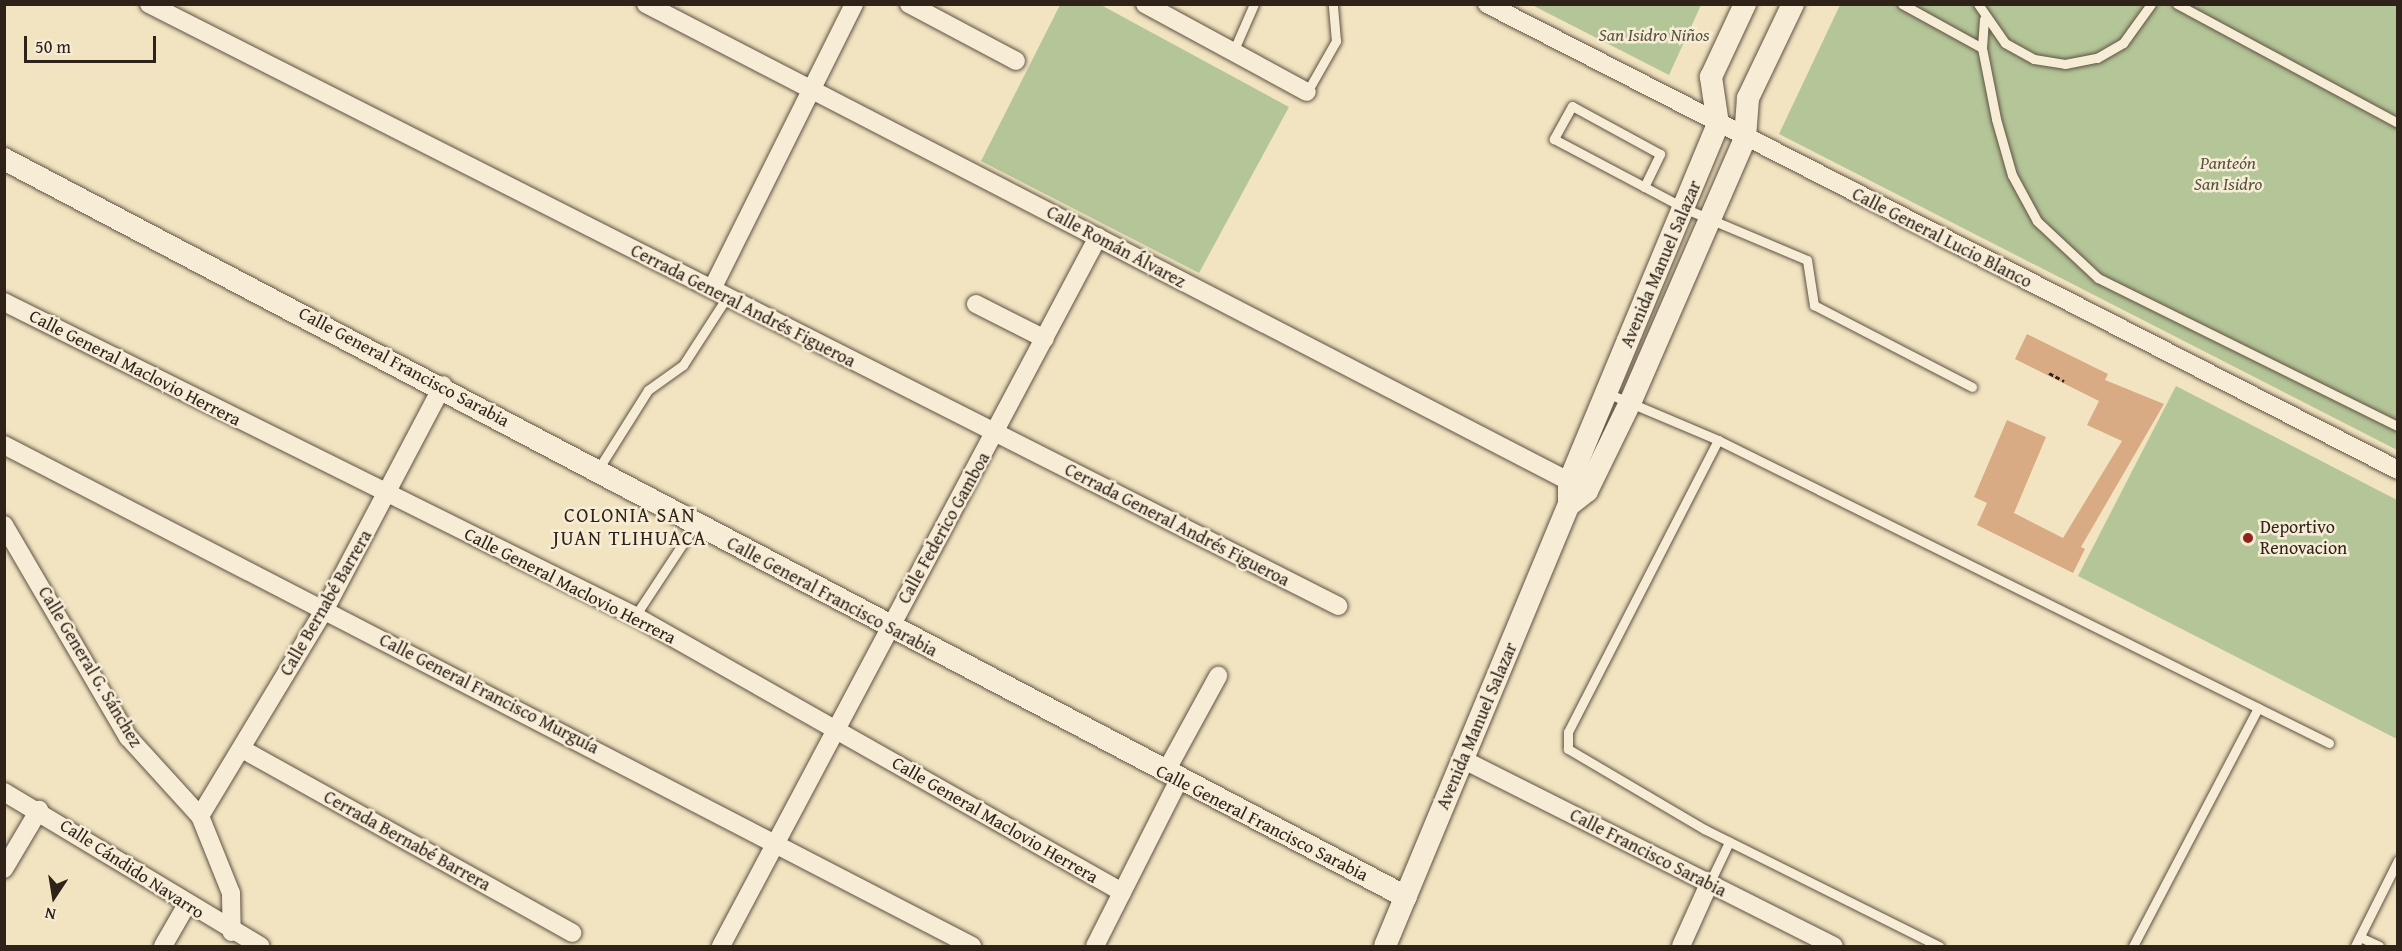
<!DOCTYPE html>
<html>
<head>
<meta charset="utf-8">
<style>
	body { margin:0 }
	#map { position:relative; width:2402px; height:951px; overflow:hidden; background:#f2e4c1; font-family:"Gentium Book Plus",serif }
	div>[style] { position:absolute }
	.green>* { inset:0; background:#b4c598 }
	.building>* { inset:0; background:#d8ab84 }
	.path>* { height:3px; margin-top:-1.5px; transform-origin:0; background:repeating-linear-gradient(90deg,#2e2219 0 4.5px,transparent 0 7.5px) }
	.roads { filter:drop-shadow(0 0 2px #5f5243) drop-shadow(0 0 2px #5f5243) }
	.service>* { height:9px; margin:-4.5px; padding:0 4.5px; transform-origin:4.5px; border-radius:4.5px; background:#f7edd7 }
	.minor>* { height:18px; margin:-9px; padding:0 9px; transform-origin:9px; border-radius:9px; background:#f7edd7 }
	.tertiary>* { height:22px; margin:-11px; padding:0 11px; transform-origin:11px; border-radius:11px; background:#f7edd7 }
	.dots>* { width:16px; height:16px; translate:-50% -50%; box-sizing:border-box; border:3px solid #f7edd7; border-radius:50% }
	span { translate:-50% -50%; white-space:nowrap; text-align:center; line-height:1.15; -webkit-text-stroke:5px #f7edd7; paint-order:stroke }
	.park-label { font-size:18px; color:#56533f; font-style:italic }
	.street-label { font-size:18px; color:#2e2219 }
	.poi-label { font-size:18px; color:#2e2219 }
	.left { translate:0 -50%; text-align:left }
	.neighbourhood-label { font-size:20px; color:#2e2219; letter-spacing:1.5px }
	.frame { position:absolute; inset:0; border:6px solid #2e2219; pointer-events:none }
	.north { position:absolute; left:24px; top:867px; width:60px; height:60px; -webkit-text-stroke:4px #f7edd7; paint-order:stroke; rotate:192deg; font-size:16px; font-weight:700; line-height:24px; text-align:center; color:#2e2219 }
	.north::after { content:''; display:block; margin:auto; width:21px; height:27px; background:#2e2219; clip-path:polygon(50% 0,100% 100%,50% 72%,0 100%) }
	.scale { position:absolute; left:24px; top:36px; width:132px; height:27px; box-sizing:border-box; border:3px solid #2e2219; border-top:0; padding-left:8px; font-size:18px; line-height:21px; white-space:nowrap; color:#2e2219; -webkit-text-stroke:4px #f7edd7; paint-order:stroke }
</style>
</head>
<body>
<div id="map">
	<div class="green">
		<i style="clip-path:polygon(1060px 5px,1101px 5px,1289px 107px,1199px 273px,981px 161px)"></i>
		<i style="clip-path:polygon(1532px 5px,1701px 5px,1669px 75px)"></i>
		<i style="clip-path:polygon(1840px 5px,2397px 5px,2397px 450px,1779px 134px)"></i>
		<i style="clip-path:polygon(2176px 386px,2397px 500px,2397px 739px,2078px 576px)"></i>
	</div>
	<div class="building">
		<i style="clip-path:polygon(2027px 334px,2108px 374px,2105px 380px,2164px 404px,2081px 547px,2085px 549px,2073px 573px,1977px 525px,1987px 503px,1974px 497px,2007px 420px,2046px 437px,2014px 513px,2063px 538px,2122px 441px,2087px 425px,2099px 401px,2015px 359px)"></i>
	</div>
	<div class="path">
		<i style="left:2049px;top:373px;width:17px;rotate:28deg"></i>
	</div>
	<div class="roads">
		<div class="service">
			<i style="left:1902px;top:4px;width:91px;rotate:28.8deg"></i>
			<i style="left:1978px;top:4px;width:47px;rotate:55.3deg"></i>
			<i style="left:2005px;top:43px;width:33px;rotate:29deg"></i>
			<i style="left:2034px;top:59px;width:31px;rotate:9deg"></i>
			<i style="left:2065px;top:64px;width:33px;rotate:-11deg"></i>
			<i style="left:2097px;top:58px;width:30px;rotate:-30deg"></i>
			<i style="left:2123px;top:43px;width:48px;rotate:-54.3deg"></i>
			<i style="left:2177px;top:4px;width:251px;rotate:28.3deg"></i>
			<i style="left:1984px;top:19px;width:29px;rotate:94deg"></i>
			<i style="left:1982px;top:48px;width:72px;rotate:78.8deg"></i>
			<i style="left:1996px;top:119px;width:58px;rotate:74.1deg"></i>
			<i style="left:2012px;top:175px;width:52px;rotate:61.5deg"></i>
			<i style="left:2037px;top:221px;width:83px;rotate:43.1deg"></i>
			<i style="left:2098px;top:278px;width:335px;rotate:26.3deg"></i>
			<i style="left:1233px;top:52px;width:52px;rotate:-66.4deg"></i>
			<i style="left:1307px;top:92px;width:59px;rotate:-60.4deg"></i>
			<i style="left:1336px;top:41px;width:37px;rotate:-95deg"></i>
			<i style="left:1644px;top:187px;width:37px;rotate:-64deg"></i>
			<i style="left:1660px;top:154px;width:100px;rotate:-151.4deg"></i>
			<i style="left:1572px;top:106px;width:38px;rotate:119deg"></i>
			<i style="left:1554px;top:139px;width:149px;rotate:27.9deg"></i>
			<i style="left:1686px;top:209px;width:131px;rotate:22.9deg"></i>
			<i style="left:1807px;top:260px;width:46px;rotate:81.2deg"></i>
			<i style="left:1814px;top:305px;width:178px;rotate:27.4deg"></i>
			<i style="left:1607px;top:393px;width:121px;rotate:22.9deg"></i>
			<i style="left:1718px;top:440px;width:682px;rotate:26.38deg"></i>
			<i style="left:1718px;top:440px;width:328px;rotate:117.2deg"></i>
			<i style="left:1568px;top:732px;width:17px;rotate:90deg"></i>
			<i style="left:1568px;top:749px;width:158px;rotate:30.5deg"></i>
			<i style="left:1704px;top:829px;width:263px;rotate:26.5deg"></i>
			<i style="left:597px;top:471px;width:96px;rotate:-57.8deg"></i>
			<i style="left:648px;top:390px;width:43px;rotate:-35.5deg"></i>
			<i style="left:683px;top:365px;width:81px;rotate:-57.1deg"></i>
			<i style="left:635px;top:616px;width:109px;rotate:-56.6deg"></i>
			<i style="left:1709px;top:884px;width:47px;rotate:-64.5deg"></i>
			<i style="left:2360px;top:937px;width:21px;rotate:25deg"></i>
			<i style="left:2133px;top:946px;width:269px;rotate:-62.3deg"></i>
			<i style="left:2355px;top:946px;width:96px;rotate:-63.4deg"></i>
		</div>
		<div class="minor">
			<i style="left:149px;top:4px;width:1333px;rotate:26.85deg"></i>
			<i style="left:646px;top:4px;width:1051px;rotate:27.34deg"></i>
			<i style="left:909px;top:4px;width:121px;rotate:28deg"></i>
			<i style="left:1145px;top:4px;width:184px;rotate:28.5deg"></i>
			<i style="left:1487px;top:4px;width:1023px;rotate:27.09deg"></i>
			<i style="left:712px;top:289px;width:318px;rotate:-63.5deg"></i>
			<i style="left:4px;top:302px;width:705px;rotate:26.46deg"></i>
			<i style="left:635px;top:616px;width:560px;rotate:29.54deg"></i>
			<i style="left:976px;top:304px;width:77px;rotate:26.9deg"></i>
			<i style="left:4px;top:445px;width:1090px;rotate:27.36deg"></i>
			<i style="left:4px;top:525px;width:246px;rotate:59.7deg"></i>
			<i style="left:128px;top:737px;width:107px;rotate:47.7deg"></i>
			<i style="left:200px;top:816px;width:83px;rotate:68.1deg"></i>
			<i style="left:231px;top:893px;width:39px;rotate:89deg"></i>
			<i style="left:242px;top:749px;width:378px;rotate:29.1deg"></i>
			<i style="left:1462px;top:759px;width:416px;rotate:26.7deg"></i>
			<i style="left:1165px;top:773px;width:111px;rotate:-61.3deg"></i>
			<i style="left:4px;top:792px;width:299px;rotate:31deg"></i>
			<i style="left:200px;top:816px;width:242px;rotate:-58.9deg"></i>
			<i style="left:325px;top:609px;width:253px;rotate:-62.2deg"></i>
			<i style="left:4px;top:869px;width:69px;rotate:-59.3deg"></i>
			<i style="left:163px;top:946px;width:46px;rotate:-60.1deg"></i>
			<i style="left:721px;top:946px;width:803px;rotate:-62deg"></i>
			<i style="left:1095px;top:946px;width:186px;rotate:-63.2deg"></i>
			<i style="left:1681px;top:946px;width:68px;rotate:-65.7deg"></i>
		</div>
		<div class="tertiary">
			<i style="left:4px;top:159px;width:1584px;rotate:27.76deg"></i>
			<i style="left:1569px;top:505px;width:23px;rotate:-38deg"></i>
			<i style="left:1587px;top:491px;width:98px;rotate:-64deg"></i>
			<i style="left:1630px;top:403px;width:289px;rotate:-66.5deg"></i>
			<i style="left:1745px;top:138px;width:40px;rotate:-85.7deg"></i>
			<i style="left:1748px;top:98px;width:104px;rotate:-64.4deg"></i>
			<i style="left:1385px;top:946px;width:478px;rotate:-67.4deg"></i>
			<i style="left:1569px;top:505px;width:23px;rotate:-90deg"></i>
			<i style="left:1569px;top:482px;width:388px;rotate:-67.4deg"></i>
			<i style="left:1718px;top:124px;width:48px;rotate:-98.5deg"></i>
			<i style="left:1711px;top:77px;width:81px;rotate:-65deg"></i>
		</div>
	</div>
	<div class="dots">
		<i style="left:2248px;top:538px;background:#8f2418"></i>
	</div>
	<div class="park-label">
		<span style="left:1654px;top:35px">San Isidro Niños</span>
		<span style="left:2228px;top:174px">Panteón<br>San Isidro</span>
	</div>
	<div class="street-label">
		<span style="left:1942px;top:238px;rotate:27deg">Calle General Lucio Blanco</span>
		<span style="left:1116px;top:247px;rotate:28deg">Calle Román Álvarez</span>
		<span style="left:1661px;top:264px;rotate:-67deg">Avenida Manuel Salazar</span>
		<span style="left:743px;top:306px;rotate:27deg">Cerrada General Andrés Figueroa</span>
		<span style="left:404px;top:367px;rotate:28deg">Calle General Francisco Sarabia</span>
		<span style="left:135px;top:368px;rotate:27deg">Calle General Maclovio Herrera</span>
		<span style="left:1177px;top:525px;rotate:27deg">Cerrada General Andrés Figueroa</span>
		<span style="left:944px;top:528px;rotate:-61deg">Calle Federico Gamboa</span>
		<span style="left:570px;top:586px;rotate:27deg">Calle General Maclovio Herrera</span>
		<span style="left:832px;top:597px;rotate:28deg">Calle General Francisco Sarabia</span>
		<span style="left:326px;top:603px;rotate:-60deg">Calle Bernabé Barrera</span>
		<span style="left:90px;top:667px;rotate:59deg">Calle General G. Sánchez</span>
		<span style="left:489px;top:694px;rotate:27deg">Calle General Francisco Murguía</span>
		<span style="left:1477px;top:726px;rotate:-67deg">Avenida Manuel Salazar</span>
		<span style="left:995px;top:820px;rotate:30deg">Calle General Maclovio Herrera</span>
		<span style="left:1262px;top:823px;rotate:27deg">Calle General Francisco Sarabia</span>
		<span style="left:407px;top:841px;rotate:29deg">Cerrada Bernabé Barrera</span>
		<span style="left:1648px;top:853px;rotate:27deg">Calle Francisco Sarabia</span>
		<span style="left:132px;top:869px;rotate:33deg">Calle Cándido Navarro</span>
	</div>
	<div class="poi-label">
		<span class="left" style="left:2260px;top:538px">Deportivo<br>Renovacion</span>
	</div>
	<div class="neighbourhood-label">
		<span style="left:630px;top:526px">COLONIA SAN<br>JUAN TLIHUACA</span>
	</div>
	<div class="frame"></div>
	<div class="north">N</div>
	<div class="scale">50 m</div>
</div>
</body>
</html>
